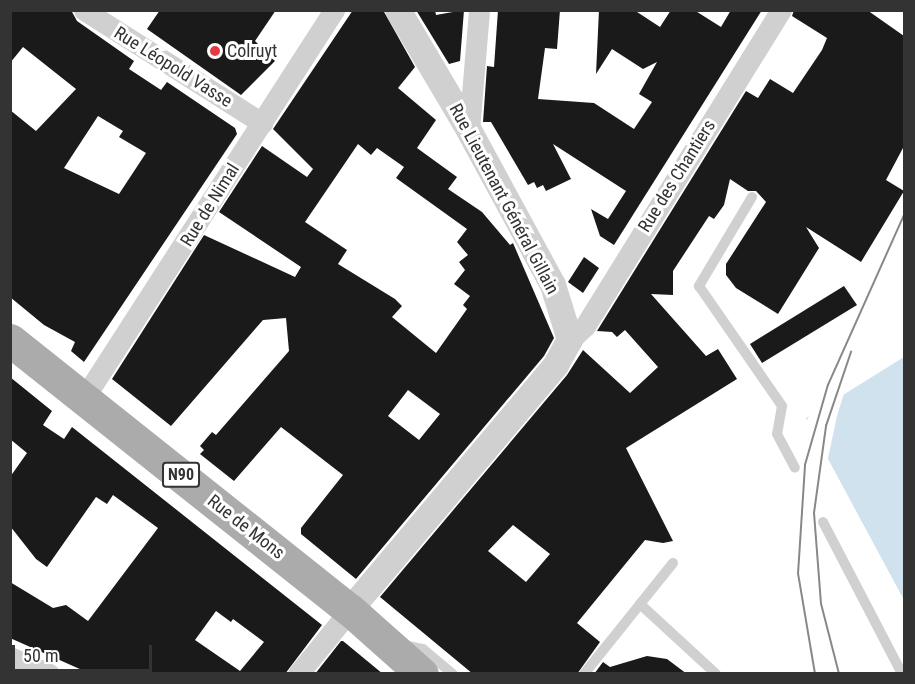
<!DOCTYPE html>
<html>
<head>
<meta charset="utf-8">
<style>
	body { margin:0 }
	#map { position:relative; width:915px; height:684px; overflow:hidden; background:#fff; font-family:"Roboto Condensed",sans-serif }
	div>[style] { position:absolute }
	.water>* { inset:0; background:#cfe2ee }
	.pier>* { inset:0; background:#fff }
	.building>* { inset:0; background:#1a1a1a }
	.service>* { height:10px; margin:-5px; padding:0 5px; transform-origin:5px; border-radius:5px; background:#d0d0d0 }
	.minor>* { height:21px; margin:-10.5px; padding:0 10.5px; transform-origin:10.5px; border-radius:10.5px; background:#d0d0d0 }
	.tertiary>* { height:26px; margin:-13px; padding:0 13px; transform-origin:13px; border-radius:13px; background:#d0d0d0 }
	.primary>* { height:33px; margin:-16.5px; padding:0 16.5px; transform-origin:16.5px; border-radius:16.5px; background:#ababab }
	.tram>* { height:1.5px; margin:-0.75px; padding:0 0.75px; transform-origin:0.75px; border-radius:0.75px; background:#888 }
	.dots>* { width:16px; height:16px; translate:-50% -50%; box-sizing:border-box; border:3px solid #fff; border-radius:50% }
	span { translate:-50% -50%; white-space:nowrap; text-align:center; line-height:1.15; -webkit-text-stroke:6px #fff; paint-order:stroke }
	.shield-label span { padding:2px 4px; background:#fff; border:2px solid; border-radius:4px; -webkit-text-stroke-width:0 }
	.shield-label { font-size:16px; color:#333; font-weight:700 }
	.poi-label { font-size:18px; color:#333 }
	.left { translate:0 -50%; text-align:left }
	.street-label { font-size:18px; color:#333 }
	.frame { position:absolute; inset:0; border:12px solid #333; pointer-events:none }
	.scale { position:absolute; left:12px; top:645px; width:140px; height:27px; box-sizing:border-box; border:3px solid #333; border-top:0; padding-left:8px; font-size:18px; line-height:21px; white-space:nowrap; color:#333; -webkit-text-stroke:4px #fff; paint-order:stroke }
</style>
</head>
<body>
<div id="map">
	<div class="water">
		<i style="clip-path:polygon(904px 357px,904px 600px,806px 418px)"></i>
	</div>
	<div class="pier">
		<i style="clip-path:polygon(845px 390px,837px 416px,827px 463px,806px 425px,810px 411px)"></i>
	</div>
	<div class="building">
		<i style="clip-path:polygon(evenodd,10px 10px,71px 10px,77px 21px,134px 61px,129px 69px,161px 90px,167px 82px,235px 128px,237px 134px,84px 362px,71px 351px,75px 342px,44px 325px,10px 297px,10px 110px,36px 131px,76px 89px,23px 47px,10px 63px,10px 10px,98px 116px,123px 131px,119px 137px,146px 153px,119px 194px,64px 168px,98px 116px)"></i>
		<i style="clip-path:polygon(160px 10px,276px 10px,255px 41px,275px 61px,241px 95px,147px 29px)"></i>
		<i style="clip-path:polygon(evenodd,353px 10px,383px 10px,415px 67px,398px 88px,436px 120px,417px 148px,457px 177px,448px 189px,482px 212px,510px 245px,513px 243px,554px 338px,544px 356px,356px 579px,301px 534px,301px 528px,343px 475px,281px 427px,234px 481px,200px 454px,204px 450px,200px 446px,212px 432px,216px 435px,289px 351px,286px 318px,263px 320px,171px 426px,112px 379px,204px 235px,295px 277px,301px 267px,219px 212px,262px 146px,307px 177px,313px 169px,273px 129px,353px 10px,358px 144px,371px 155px,377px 148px,404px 167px,396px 178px,467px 229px,457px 242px,468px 255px,459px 262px,465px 270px,454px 284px,470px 296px,463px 305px,467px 309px,436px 353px,392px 317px,402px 306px,395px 299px,338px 264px,347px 250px,305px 222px,358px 144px,353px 10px,408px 390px,440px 414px,419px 440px,388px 416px,408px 390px)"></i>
		<i style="clip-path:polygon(416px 10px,435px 10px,436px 15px,464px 10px,460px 61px,449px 64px)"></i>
		<i style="clip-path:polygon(498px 10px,560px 10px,557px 49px,545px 48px,538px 99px,594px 103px,634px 129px,652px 102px,639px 94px,657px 62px,643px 69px,612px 49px,596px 74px,599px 10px,634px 10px,660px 27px,671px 10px,694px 10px,721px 27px,731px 10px,762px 10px,614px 245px,600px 236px,591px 209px,608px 219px,626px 191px,553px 144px,571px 179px,546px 191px,543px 185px,537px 188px,534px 182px,528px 185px,491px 122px,483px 122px,487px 66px,494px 67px)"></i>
		<i style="clip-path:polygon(evenodd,794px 10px,867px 10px,904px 36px,904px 146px,886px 180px,904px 191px,861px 262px,806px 227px,819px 248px,778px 314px,736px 288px,726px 275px,726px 264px,766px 202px,756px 191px,748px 191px,730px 179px,724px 205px,714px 219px,709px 216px,673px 271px,673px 295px,651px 294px,706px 356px,718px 349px,737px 379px,626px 448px,673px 541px,663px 543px,645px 540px,577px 623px,600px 642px,577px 674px,473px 674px,380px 597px,567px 375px,583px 350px,630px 393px,658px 367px,625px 330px,617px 337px,612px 332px,597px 331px,746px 91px,758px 98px,770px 79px,793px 93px,822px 50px,827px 38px,792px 16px,794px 10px,513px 525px,550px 554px,526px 582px,488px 551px,513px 525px)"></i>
		<i style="clip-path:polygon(584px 257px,599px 268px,583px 293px,568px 282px)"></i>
		<i style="clip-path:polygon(844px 286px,857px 305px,762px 363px,750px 344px)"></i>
		<i style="clip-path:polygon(evenodd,10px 377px,52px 411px,43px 425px,64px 439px,72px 427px,322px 625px,285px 674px,91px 674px,10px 638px,10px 582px,53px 608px,66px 605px,88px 621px,158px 528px,113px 495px,107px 504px,96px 497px,47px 567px,36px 559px,10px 526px,10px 477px,27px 453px,10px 439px,10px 377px,216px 611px,231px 622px,233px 619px,264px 642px,240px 671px,195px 640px,216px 611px)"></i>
		<i style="clip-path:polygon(341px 641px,343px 641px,383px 674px,315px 674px)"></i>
		<i style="clip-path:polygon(647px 656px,667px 659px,687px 674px,594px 674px,603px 662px,610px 667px)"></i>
	</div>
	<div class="service">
		<i style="left:752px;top:197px;width:104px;rotate:120.8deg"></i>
		<i style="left:699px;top:286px;width:146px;rotate:55.3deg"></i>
		<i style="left:782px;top:406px;width:28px;rotate:100deg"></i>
		<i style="left:777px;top:434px;width:38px;rotate:62deg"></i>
		<i style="left:823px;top:522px;width:171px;rotate:62.5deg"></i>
		<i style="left:673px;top:563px;width:53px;rotate:128.8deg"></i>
		<i style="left:640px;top:604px;width:103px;rotate:42.6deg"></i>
		<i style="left:403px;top:645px;width:20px;rotate:11deg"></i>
		<i style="left:423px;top:649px;width:39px;rotate:40deg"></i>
		<i style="left:584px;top:674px;width:90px;rotate:-51.3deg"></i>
	</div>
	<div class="minor">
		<i style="left:84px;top:10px;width:211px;rotate:32.4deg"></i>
		<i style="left:469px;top:130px;width:120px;rotate:-85.2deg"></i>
		<i style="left:570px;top:340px;width:21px;rotate:-43deg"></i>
		<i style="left:585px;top:326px;width:372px;rotate:-58.2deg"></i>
		<i style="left:84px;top:398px;width:462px;rotate:-57.2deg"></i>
		<i style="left:10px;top:657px;width:43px;rotate:23.6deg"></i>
		<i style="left:298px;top:674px;width:82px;rotate:-50.9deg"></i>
	</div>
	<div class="tertiary">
		<i style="left:350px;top:610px;width:320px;rotate:-49.9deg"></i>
		<i style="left:556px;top:365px;width:29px;rotate:-61deg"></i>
		<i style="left:570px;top:340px;width:58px;rotate:-107.2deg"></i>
		<i style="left:553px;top:285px;width:176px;rotate:-118.5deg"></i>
		<i style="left:469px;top:130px;width:139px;rotate:-120.6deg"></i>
	</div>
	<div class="primary">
		<i style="left:10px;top:340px;width:434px;rotate:38.5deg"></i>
		<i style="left:350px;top:610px;width:96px;rotate:41.6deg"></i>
	</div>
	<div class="tram">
		<i style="left:815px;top:674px;width:101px;rotate:-99.6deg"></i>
		<i style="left:798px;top:574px;width:109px;rotate:-86.3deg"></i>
		<i style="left:805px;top:465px;width:83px;rotate:-74deg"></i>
		<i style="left:828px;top:385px;width:186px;rotate:-65.9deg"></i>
		<i style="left:839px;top:674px;width:72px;rotate:-104.4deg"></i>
		<i style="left:821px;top:604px;width:91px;rotate:-94.4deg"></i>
		<i style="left:814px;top:513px;width:88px;rotate:-82.1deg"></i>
		<i style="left:826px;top:426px;width:78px;rotate:-71.3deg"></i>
	</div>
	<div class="dots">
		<i style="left:215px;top:51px;background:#e63946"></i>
	</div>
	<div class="shield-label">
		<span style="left:181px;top:475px">N90</span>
	</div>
	<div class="poi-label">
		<span class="left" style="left:227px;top:51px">Colruyt</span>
	</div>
	<div class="street-label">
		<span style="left:173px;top:67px;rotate:32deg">Rue Léopold Vasse</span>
		<span style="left:677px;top:176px;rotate:-58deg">Rue des Chantiers</span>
		<span style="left:504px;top:199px;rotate:62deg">Rue Lieutenant Général Gillain</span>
		<span style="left:210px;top:205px;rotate:-58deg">Rue de Nimal</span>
		<span style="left:246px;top:527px;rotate:38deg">Rue de Mons</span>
	</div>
	<div class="frame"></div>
	<div class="scale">50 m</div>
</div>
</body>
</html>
